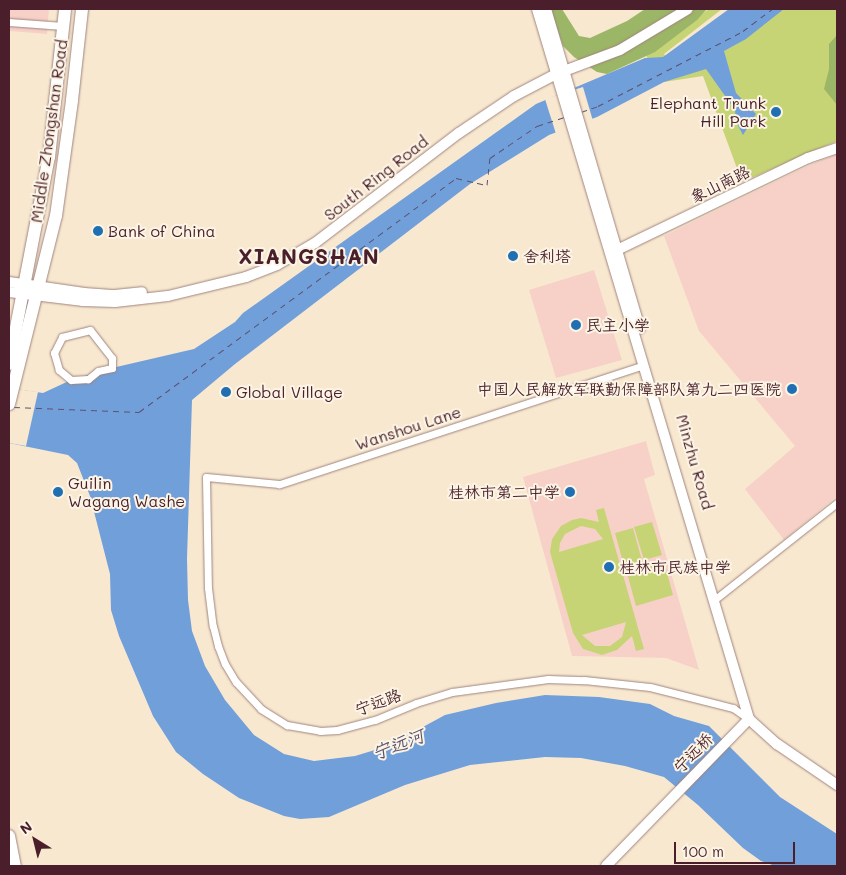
<!DOCTYPE html>
<html>
<head>
<meta charset="utf-8">
<style>
	body { margin:0 }
	#map { position:relative; width:846px; height:875px; overflow:hidden; background:#f8e8d0; font-family:Mali,"LXGW WenKai TC",sans-serif }
	div>[style] { position:absolute }
	.built>* { inset:0; background:#f7d1c8 }
	.green>* { inset:0; background:#c6d476 }
	.forest>* { inset:0; background:#9cb667 }
	.water>* { inset:0; background:#719fda }
	.pier>* { inset:0; background:#f8e8d0 }
	.ferry>* { height:1px; margin-top:-0.5px; transform-origin:0; background:repeating-linear-gradient(90deg,#5a5271 0 6px,transparent 0 11px) }
	.roads { filter:drop-shadow(0 0 1px #a1847e) drop-shadow(0 0 1px #a1847e) }
	.street>* { height:7px; margin:-3.5px; padding:0 3.5px; transform-origin:3.5px; border-radius:3.5px; background:#fff }
	.secondary>* { height:10px; margin:-5px; padding:0 5px; transform-origin:5px; border-radius:5px; background:#fff }
	.highway>* { height:12px; margin:-6px; padding:0 6px; transform-origin:6px; border-radius:6px; background:#fff }
	.dots>* { width:14px; height:14px; translate:-50% -50%; box-sizing:border-box; border:2px solid #fcf5e5; border-radius:50% }
	span { translate:-50% -50%; white-space:nowrap; text-align:center; line-height:1.15; -webkit-text-stroke:4px #fcf5e5; paint-order:stroke }
	.poi-label { font-size:16px; color:#4a1f2b }
	.right { translate:-100% -50%; text-align:right }
	.left { translate:0 -50%; text-align:left }
	.street-label { font-size:16px; color:#4a1f2b }
	.water-label { font-size:18px; color:#5a5271; font-style:italic }
	.district-label { font-size:21px; color:#4a1f2b; font-weight:700; letter-spacing:1px }
	.frame { position:absolute; inset:0; border:10px solid #4a1f2b; pointer-events:none }
	.north { position:absolute; left:10px; top:815px; width:50px; height:50px; -webkit-text-stroke:4px #fcf5e5; paint-order:stroke; rotate:324deg; font-size:14px; font-weight:700; line-height:20px; text-align:center; color:#4a1f2b }
	.north::after { content:''; display:block; margin:auto; width:18px; height:22px; background:#4a1f2b; clip-path:polygon(50% 0,100% 100%,50% 72%,0 100%) }
	.scale { position:absolute; left:674px; top:842px; width:121px; height:22px; box-sizing:border-box; border:2px solid #4a1f2b; border-top:0; padding-left:6px; font-size:15px; line-height:18px; white-space:nowrap; color:#4a1f2b; -webkit-text-stroke:4px #fcf5e5; paint-order:stroke }
</style>
</head>
<body>
<div id="map">
	<div class="built">
		<i style="clip-path:polygon(9px 9px,49px 9px,47px 34px,9px 31px)"></i>
		<i style="clip-path:polygon(837px 154px,837px 496px,784px 540px,745px 489px,795px 446px,699px 331px,664px 236px,812px 164px)"></i>
		<i style="clip-path:polygon(594px 270px,622px 360px,556px 378px,529px 290px)"></i>
		<i style="clip-path:polygon(646px 441px,655px 475px,644px 479px,699px 670px,666px 658px,572px 656px,523px 477px)"></i>
	</div>
	<div class="green">
		<i style="clip-path:polygon(709px 9px,722px 9px,664px 54px,676px 73px,777px 9px,837px 9px,837px 141px,742px 182px,703px 76px,664px 82px,645px 54px)"></i>
		<i style="clip-path:polygon(evenodd,604px 508px,644px 649px,636px 651px,632px 636px,617px 650px,602px 655px,583px 649px,573px 633px,550px 552px,552px 539px,561px 526px,572px 520px,581px 518px,599px 522px,596px 510px,604px 508px,581px 526px,595px 529px,603px 539px,559px 552px,560px 543px,565px 534px,581px 526px,604px 508px,626px 622px,622px 637px,610px 646px,595px 646px,582px 635px,626px 622px)"></i>
		<i style="clip-path:polygon(652px 522px,662px 555px,644px 560px,634px 527px)"></i>
		<i style="clip-path:polygon(633px 528px,642px 561px,624px 566px,615px 533px)"></i>
		<i style="clip-path:polygon(664px 562px,673px 595px,636px 606px,627px 573px)"></i>
	</div>
	<div class="forest">
		<i style="clip-path:polygon(550px 9px,562px 9px,579px 36px,590px 38px,627px 21px,645px 9px,707px 9px,697px 20px,655px 52px,607px 74px,597px 72px,574px 57px,563px 46px)"></i>
		<i style="clip-path:polygon(837px 35px,837px 105px,824px 89px,829px 69px,829px 44px)"></i>
	</div>
	<div class="water">
		<i style="clip-path:polygon(729px 9px,784px 9px,746px 39px,724px 51px,736px 93px,756px 114px,743px 135px,736px 122px,735px 110px,706px 69px,664px 82px,597px 117px,549px 135px,470px 184px,235px 364px,192px 400px,187px 559px,188px 600px,192px 631px,205px 666px,225px 700px,254px 735px,284px 754px,314px 761px,355px 756px,388px 746px,445px 715px,496px 703px,545px 695px,599px 697px,650px 704px,674px 716px,709px 726px,780px 797px,837px 834px,837px 866px,775px 866px,761px 861px,743px 848px,698px 805px,664px 777px,625px 766px,581px 758px,545px 757px,470px 765px,405px 785px,329px 817px,300px 819px,284px 816px,239px 798px,203px 774px,176px 752px,153px 716px,119px 636px,111px 610px,110px 574px,90px 496px,77px 463px,68px 455px,9px 443px,9px 388px,43px 393px,71px 380px,112px 368px,194px 349px,235px 322px,243px 313px,536px 104px,645px 58px,663px 57px)"></i>
	</div>
	<div class="pier">
		<i style="clip-path:polygon(583px 87px,593px 121px,556px 134px,545px 99px)"></i>
		<i style="clip-path:polygon(9px 388px,38px 392px,26px 446px,9px 443px)"></i>
	</div>
	<div class="ferry">
		<i style="left:581px;top:112px;width:18px;rotate:-19deg"></i>
		<i style="left:598px;top:106px;width:163px;rotate:-27.3deg"></i>
		<i style="left:743px;top:31px;width:36px;rotate:-37deg"></i>
		<i style="left:14px;top:407px;width:125px;rotate:2.3deg"></i>
		<i style="left:139px;top:412px;width:394px;rotate:-36.4deg"></i>
		<i style="left:456px;top:178px;width:32px;rotate:13deg"></i>
		<i style="left:487px;top:185px;width:27px;rotate:-84deg"></i>
		<i style="left:490px;top:158px;width:57px;rotate:-34.2deg"></i>
		<i style="left:537px;top:126px;width:29px;rotate:-18deg"></i>
	</div>
	<div class="roads">
		<div class="street">
			<i style="left:9px;top:22px;width:54px;rotate:4.2deg"></i>
			<i style="left:90px;top:330px;width:36px;rotate:52deg"></i>
			<i style="left:112px;top:358px;width:10px;rotate:90deg"></i>
			<i style="left:112px;top:368px;width:14px;rotate:168deg"></i>
			<i style="left:98px;top:371px;width:13px;rotate:141deg"></i>
			<i style="left:88px;top:379px;width:17px;rotate:177deg"></i>
			<i style="left:71px;top:380px;width:16px;rotate:-140deg"></i>
			<i style="left:59px;top:370px;width:18px;rotate:-106deg"></i>
			<i style="left:54px;top:353px;width:18px;rotate:-63deg"></i>
			<i style="left:62px;top:337px;width:29px;rotate:-14deg"></i>
			<i style="left:644px;top:365px;width:384px;rotate:161.9deg"></i>
			<i style="left:279px;top:484px;width:73px;rotate:-174.5deg"></i>
			<i style="left:206px;top:477px;width:111px;rotate:89deg"></i>
			<i style="left:208px;top:588px;width:38px;rotate:83deg"></i>
			<i style="left:213px;top:626px;width:21px;rotate:76deg"></i>
			<i style="left:218px;top:646px;width:19px;rotate:69deg"></i>
			<i style="left:225px;top:664px;width:21px;rotate:59deg"></i>
			<i style="left:236px;top:682px;width:37px;rotate:47deg"></i>
			<i style="left:261px;top:709px;width:31px;rotate:32deg"></i>
			<i style="left:287px;top:725px;width:34px;rotate:10deg"></i>
			<i style="left:320px;top:731px;width:17px;rotate:-3deg"></i>
			<i style="left:337px;top:730px;width:39px;rotate:-15deg"></i>
			<i style="left:375px;top:720px;width:44px;rotate:-22.5deg"></i>
			<i style="left:416px;top:703px;width:38px;rotate:-17deg"></i>
			<i style="left:452px;top:692px;width:97px;rotate:-7.7deg"></i>
			<i style="left:548px;top:679px;width:36px;rotate:2deg"></i>
			<i style="left:584px;top:680px;width:66px;rotate:6.1deg"></i>
			<i style="left:650px;top:687px;width:86px;rotate:14.2deg"></i>
			<i style="left:733px;top:708px;width:19px;rotate:35deg"></i>
			<i style="left:714px;top:600px;width:157px;rotate:-38.3deg"></i>
		</div>
		<div class="secondary">
			<i style="left:537px;top:9px;width:741px;rotate:73.37deg"></i>
			<i style="left:749px;top:719px;width:38px;rotate:42deg"></i>
			<i style="left:777px;top:744px;width:73px;rotate:34.3deg"></i>
			<i style="left:546px;top:9px;width:333px;rotate:73.6deg"></i>
			<i style="left:617px;top:250px;width:212px;rotate:-25.7deg"></i>
			<i style="left:808px;top:158px;width:31px;rotate:-19deg"></i>
			<i style="left:9px;top:282px;width:76px;rotate:8.3deg"></i>
			<i style="left:84px;top:293px;width:31px;rotate:4deg"></i>
			<i style="left:115px;top:295px;width:27px;rotate:-6deg"></i>
			<i style="left:9px;top:292px;width:75px;rotate:6.9deg"></i>
			<i style="left:83px;top:301px;width:32px;rotate:2deg"></i>
			<i style="left:115px;top:302px;width:53px;rotate:-6.5deg"></i>
			<i style="left:168px;top:296px;width:80px;rotate:-13.7deg"></i>
			<i style="left:246px;top:277px;width:33px;rotate:-21deg"></i>
			<i style="left:277px;top:265px;width:44px;rotate:-30.1deg"></i>
			<i style="left:315px;top:243px;width:181px;rotate:-37.4deg"></i>
			<i style="left:459px;top:133px;width:66px;rotate:-33.9deg"></i>
			<i style="left:514px;top:96px;width:47px;rotate:-27.6deg"></i>
			<i style="left:556px;top:74px;width:68px;rotate:-20.6deg"></i>
			<i style="left:620px;top:50px;width:79px;rotate:-31.1deg"></i>
			<i style="left:606px;top:866px;width:205px;rotate:-45.8deg"></i>
		</div>
		<div class="highway">
			<i style="left:9px;top:364px;width:211px;rotate:-79.1deg"></i>
			<i style="left:49px;top:157px;width:149px;rotate:-83.8deg"></i>
			<i style="left:9px;top:404px;width:194px;rotate:-76deg"></i>
			<i style="left:56px;top:216px;width:117px;rotate:-82.1deg"></i>
			<i style="left:72px;top:100px;width:92px;rotate:-83.7deg"></i>
			<i style="left:9px;top:836px;width:31px;rotate:79deg"></i>
		</div>
	</div>
	<div class="dots">
		<i style="left:776px;top:112px;background:#1f6fb2"></i>
		<i style="left:98px;top:231px;background:#1f6fb2"></i>
		<i style="left:513px;top:256px;background:#1f6fb2"></i>
		<i style="left:576px;top:325px;background:#1f6fb2"></i>
		<i style="left:792px;top:389px;background:#1f6fb2"></i>
		<i style="left:226px;top:392px;background:#1f6fb2"></i>
		<i style="left:58px;top:492px;background:#1f6fb2"></i>
		<i style="left:570px;top:492px;background:#1f6fb2"></i>
		<i style="left:609px;top:567px;background:#1f6fb2"></i>
	</div>
	<div class="poi-label">
		<span class="right" style="left:766px;top:112px">Elephant Trunk<br>Hill Park</span>
		<span class="left" style="left:108px;top:231px">Bank of China</span>
		<span class="left" style="left:523px;top:256px">舍利塔</span>
		<span class="left" style="left:586px;top:325px">民主小学</span>
		<span class="right" style="left:781px;top:389px">中国人民解放军联勤保障部队第九二四医院</span>
		<span class="left" style="left:236px;top:392px">Global Village</span>
		<span class="left" style="left:68px;top:492px">Guilin<br>Wagang Washe</span>
		<span class="right" style="left:560px;top:492px">桂林市第二中学</span>
		<span class="left" style="left:619px;top:567px">桂林市民族中学</span>
	</div>
	<div class="street-label">
		<span style="left:49px;top:131px;rotate:-82deg">Middle Zhongshan Road</span>
		<span style="left:376px;top:178px;rotate:-38deg">South Ring Road</span>
		<span style="left:720px;top:184px;rotate:-26deg">象山南路</span>
		<span style="left:408px;top:428px;rotate:-18deg">Wanshou Lane</span>
		<span style="left:695px;top:462px;rotate:74deg">Minzhu Road</span>
		<span style="left:378px;top:702px;rotate:-20deg">宁远路</span>
		<span style="left:693px;top:753px;rotate:-46deg">宁远桥</span>
	</div>
	<div class="water-label">
		<span style="left:398px;top:744px;rotate:-21deg">宁远河</span>
	</div>
	<div class="district-label">
		<span style="left:309px;top:256px">XIANGSHAN</span>
	</div>
	<div class="frame"></div>
	<div class="north">N</div>
	<div class="scale">100 m</div>
</div>
</body>
</html>
